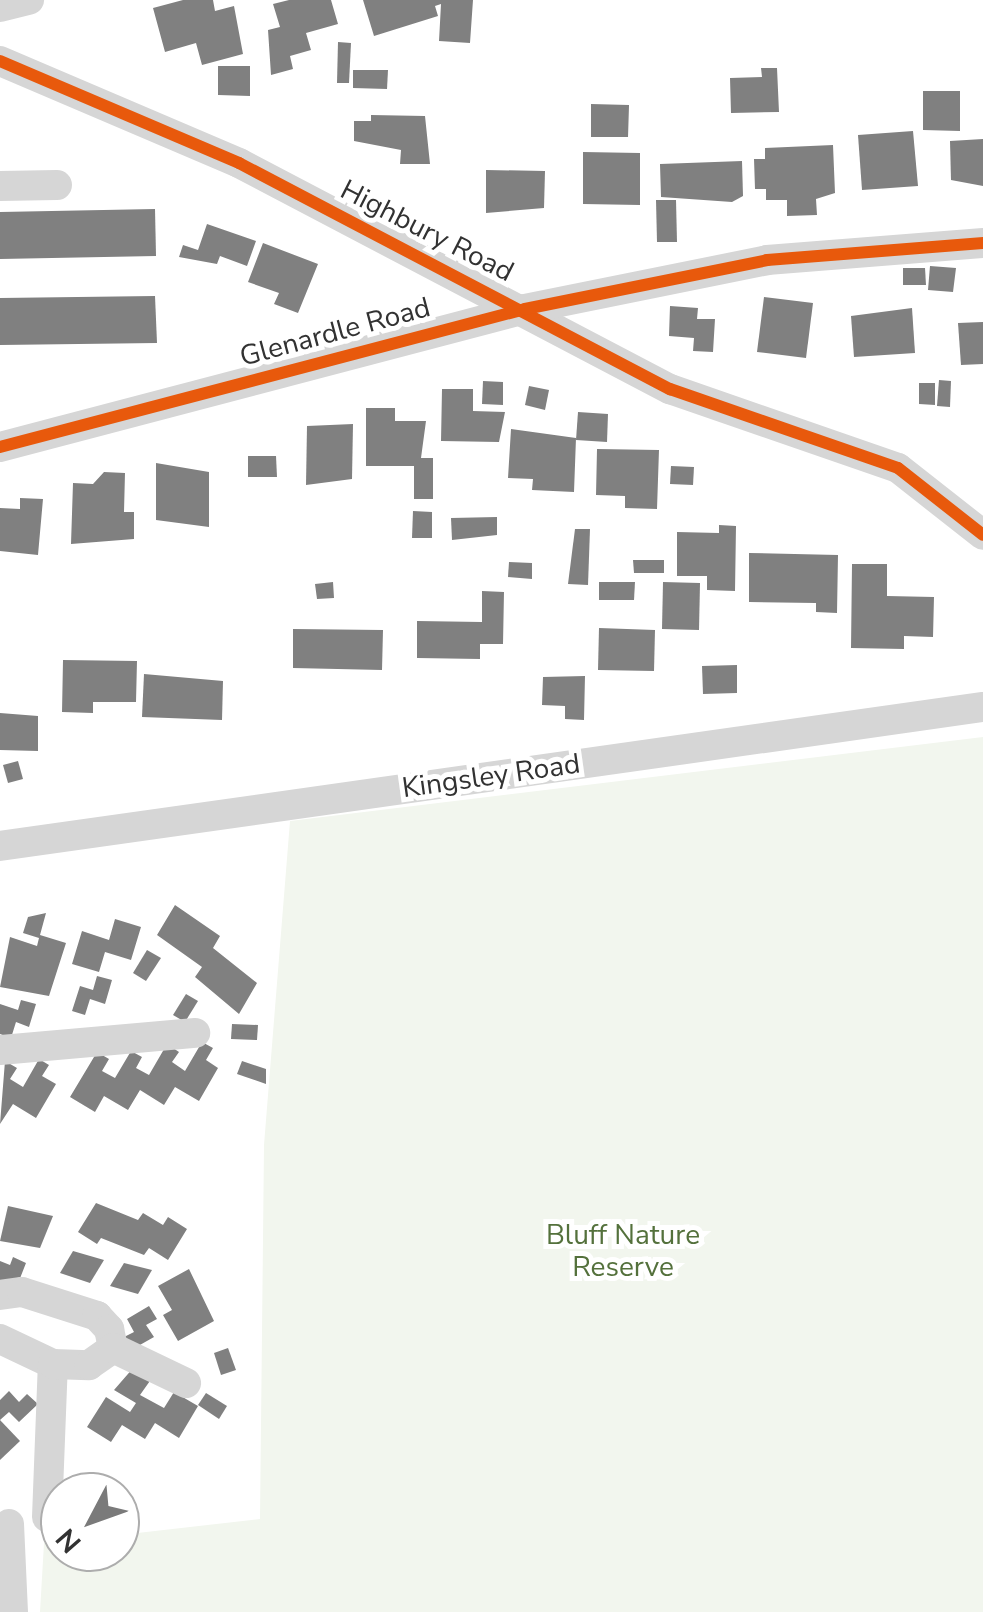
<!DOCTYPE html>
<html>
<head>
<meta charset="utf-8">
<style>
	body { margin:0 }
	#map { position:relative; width:983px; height:1612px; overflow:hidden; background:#fff; font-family:"Nunito Sans",sans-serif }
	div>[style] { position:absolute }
	.green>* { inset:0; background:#f2f6ee }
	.building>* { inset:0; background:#808080 }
	.minor>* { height:30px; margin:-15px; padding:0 15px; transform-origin:15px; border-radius:15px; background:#d6d6d6 }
	.cycleway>* { height:12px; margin:-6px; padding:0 6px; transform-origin:6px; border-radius:6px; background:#e8590c }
	span { translate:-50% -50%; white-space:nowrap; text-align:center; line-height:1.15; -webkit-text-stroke:10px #fff; paint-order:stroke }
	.street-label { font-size:28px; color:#323232 }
	.park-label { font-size:28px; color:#54713c }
	.north { position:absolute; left:40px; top:1472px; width:100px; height:100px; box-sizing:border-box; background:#fff; border:2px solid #adadad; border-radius:50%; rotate:229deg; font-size:28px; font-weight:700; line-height:40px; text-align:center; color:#323232 }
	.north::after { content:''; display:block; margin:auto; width:35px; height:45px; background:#7a7a7a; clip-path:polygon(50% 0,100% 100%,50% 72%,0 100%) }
</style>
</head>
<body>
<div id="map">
	<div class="green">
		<i style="clip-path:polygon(983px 737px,983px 1612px,40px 1612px,44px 1543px,60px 1542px,60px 1552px,120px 1552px,120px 1535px,260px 1519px,264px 1145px,290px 821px)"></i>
	</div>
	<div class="building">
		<i style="clip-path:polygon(183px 0,213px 0,215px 11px,234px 6px,243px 54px,202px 65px,196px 43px,165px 52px,153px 8px)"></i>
		<i style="clip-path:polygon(289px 0,331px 0,338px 24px,306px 33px,311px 50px,290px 56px,293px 69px,271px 75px,268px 30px,280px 27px,273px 4px)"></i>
		<i style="clip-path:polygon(363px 0,473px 0,470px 43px,439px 41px,441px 4px,435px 6px,438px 16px,374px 36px)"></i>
		<i style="clip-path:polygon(338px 42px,351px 43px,349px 83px,337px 83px)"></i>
		<i style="clip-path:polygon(218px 66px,250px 66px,250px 96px,218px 95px)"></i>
		<i style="clip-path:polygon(761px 68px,777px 68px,779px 112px,731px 113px,730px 78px,762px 77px)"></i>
		<i style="clip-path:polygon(353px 70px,388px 70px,387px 89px,353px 88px)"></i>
		<i style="clip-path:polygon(923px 91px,960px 91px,960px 131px,923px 130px)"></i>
		<i style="clip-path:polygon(591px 104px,629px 105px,628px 137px,591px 137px)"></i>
		<i style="clip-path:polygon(371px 115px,425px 116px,430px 164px,400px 164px,401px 150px,354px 141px,354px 121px,371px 121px)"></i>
		<i style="clip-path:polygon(913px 131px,918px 186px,862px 190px,858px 135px)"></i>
		<i style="clip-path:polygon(983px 139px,983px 186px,951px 180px,950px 141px)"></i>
		<i style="clip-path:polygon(833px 145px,835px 193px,816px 199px,817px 215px,787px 216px,787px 200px,766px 200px,766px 189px,755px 189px,754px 159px,765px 159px,765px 148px)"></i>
		<i style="clip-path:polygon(583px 152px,640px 153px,640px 205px,583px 204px)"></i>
		<i style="clip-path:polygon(742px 161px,743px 196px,732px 202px,661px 197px,660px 164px)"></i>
		<i style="clip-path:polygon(486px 170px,545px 171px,544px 208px,486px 213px)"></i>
		<i style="clip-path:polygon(656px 200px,676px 200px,677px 242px,657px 242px)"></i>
		<i style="clip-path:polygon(155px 209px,156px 256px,0 259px,0 212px)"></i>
		<i style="clip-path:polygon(207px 224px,256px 241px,247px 266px,220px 256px,217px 264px,179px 257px,183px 245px,198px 250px)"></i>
		<i style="clip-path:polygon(263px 243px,318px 264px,298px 313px,274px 304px,279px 293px,248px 282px)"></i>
		<i style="clip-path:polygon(930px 266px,956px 268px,953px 292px,928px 290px)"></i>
		<i style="clip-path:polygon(903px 268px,925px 268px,926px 285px,903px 285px)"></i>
		<i style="clip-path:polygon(155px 296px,157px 343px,0 345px,0 298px)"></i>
		<i style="clip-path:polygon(764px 297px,813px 303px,806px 358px,757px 352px)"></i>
		<i style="clip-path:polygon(670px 306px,698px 308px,697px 319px,715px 319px,713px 352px,693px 351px,694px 338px,669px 336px)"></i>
		<i style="clip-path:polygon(912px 308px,915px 353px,854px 357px,851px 316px)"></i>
		<i style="clip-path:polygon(983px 322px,983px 364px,961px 365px,958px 323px)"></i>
		<i style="clip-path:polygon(939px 380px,951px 381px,950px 407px,937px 406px)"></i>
		<i style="clip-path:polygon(483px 381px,503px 382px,503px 405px,482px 404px)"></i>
		<i style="clip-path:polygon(919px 383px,935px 383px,935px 405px,919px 404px)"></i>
		<i style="clip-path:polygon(529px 386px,549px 390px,545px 410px,525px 405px)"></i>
		<i style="clip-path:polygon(442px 389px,473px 389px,473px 411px,505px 412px,499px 442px,441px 441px)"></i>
		<i style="clip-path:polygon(366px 408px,395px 408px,395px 421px,426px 421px,421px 458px,433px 458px,433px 499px,414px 499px,414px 466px,366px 466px)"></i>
		<i style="clip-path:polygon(578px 412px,608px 414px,607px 442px,576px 440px)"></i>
		<i style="clip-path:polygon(353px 424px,352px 479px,306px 485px,307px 426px)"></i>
		<i style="clip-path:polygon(511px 429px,576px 438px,574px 492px,532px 490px,533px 479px,508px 478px)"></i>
		<i style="clip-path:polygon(597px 449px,659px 450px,657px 509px,625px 508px,625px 496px,596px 495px)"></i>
		<i style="clip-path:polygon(248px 456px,276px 456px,277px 477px,248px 477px)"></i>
		<i style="clip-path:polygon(156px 463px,209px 472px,209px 527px,156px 520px)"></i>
		<i style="clip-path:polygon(671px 466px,694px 467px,693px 485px,670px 484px)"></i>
		<i style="clip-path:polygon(104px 472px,125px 473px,124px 512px,134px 512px,134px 539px,71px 544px,73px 483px,93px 484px)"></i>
		<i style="clip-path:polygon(20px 498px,43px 499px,38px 555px,0 551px,0 508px,20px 509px)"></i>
		<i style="clip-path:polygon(413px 511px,432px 512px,432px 538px,412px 538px)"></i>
		<i style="clip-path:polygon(497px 517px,497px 535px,452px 540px,451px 518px)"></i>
		<i style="clip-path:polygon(719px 525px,736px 526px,735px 591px,707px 590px,707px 576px,677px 576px,677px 532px,719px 533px)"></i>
		<i style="clip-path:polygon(575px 529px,590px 529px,588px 585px,568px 584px)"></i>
		<i style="clip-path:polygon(749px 553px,838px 555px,837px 613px,816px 612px,816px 603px,749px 602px)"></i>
		<i style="clip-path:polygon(633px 560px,664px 560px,664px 573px,634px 573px)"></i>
		<i style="clip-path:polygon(509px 562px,532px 563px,532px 579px,508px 577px)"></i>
		<i style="clip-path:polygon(852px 564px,887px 564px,887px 596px,934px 597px,933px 637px,904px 636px,904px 649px,851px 648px)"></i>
		<i style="clip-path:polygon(333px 582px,334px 598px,317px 599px,315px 584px)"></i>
		<i style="clip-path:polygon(599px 582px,635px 582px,634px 600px,599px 600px)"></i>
		<i style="clip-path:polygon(663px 582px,700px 583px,699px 630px,662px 629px)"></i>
		<i style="clip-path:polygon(482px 591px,504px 592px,503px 644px,480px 644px,480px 659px,417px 658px,417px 621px,482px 622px)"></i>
		<i style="clip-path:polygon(599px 628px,655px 630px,654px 671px,598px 670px)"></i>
		<i style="clip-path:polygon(293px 629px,383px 630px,382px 670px,293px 668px)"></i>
		<i style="clip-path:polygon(63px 660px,137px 661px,136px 702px,93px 702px,93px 713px,62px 712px)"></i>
		<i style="clip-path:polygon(737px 665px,737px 693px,703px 694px,702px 666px)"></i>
		<i style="clip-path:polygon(144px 674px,223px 681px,222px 720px,142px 717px)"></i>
		<i style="clip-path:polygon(585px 676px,584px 720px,565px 719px,565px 706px,542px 705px,543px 677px)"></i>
		<i style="clip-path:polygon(0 713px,38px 716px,38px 751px,0 750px)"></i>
		<i style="clip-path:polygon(18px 761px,23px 779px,8px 783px,3px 765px)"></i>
		<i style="clip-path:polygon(175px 905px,220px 936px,213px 948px,257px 983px,239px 1014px,195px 977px,202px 967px,157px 935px)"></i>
		<i style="clip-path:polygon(46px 913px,40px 935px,66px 943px,49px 996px,0 987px,10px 937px,37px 946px,39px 938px,23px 933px,28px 917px)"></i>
		<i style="clip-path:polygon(115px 919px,141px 927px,131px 960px,105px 952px,99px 972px,72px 964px,82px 931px,109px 940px)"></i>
		<i style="clip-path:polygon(147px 950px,161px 958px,146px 981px,133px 973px)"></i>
		<i style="clip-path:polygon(97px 976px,112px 980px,105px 1004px,90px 999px,85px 1015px,72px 1011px,80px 986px,93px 990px)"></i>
		<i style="clip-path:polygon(186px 994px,198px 1001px,185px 1022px,173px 1015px)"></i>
		<i style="clip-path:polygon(21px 1000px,36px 1004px,29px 1027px,16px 1022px,11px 1038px,0 1034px,0 1004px,18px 1010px)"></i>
		<i style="clip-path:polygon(232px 1024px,258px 1025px,257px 1040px,231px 1039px)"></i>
		<i style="clip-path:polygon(202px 1042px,213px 1048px,206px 1060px,218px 1068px,199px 1101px,175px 1087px,164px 1105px,140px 1090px,128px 1110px,104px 1096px,95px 1112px,70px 1097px,97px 1052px,109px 1059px,102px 1071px,115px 1078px,131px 1051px,142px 1057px,136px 1068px,149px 1075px,167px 1044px,179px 1052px,172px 1062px,185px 1071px)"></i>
		<i style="clip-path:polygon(39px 1059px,49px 1065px,42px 1076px,56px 1084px,36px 1118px,13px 1104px,0 1124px,5px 1061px,17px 1068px,10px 1079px,23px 1087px)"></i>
		<i style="clip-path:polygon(242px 1061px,266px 1069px,266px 1084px,237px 1074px)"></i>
		<i style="clip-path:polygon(96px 1203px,138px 1220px,143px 1213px,163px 1225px,168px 1217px,187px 1229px,168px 1260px,149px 1248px,144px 1255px,101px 1238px,97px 1244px,78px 1232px)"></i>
		<i style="clip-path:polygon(8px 1206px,53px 1216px,40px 1248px,0 1241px)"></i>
		<i style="clip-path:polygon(73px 1251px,104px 1260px,90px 1283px,60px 1273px)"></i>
		<i style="clip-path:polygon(13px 1257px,26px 1263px,17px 1286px,0 1288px,0 1261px,10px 1265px)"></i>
		<i style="clip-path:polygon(124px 1263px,152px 1270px,138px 1294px,110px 1286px)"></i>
		<i style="clip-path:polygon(189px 1269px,214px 1321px,178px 1341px,163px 1315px,172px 1310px,158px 1286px)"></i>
		<i style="clip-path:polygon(149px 1306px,157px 1319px,146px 1325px,154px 1337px,131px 1350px,124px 1337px,134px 1332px,127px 1319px)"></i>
		<i style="clip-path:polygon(228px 1348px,236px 1370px,221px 1375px,214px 1353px)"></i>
		<i style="clip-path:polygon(134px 1367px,152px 1378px,140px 1395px,164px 1408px,174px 1392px,198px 1406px,179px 1438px,155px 1423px,145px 1439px,122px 1425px,111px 1442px,87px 1427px,106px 1397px,130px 1412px,136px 1403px,114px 1390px)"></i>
		<i style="clip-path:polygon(9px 1391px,19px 1402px,27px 1394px,38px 1404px,19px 1422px,9px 1412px,0 1420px,0 1400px)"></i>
		<i style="clip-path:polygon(206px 1393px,227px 1406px,219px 1419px,198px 1405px)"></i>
		<i style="clip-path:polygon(0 1420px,20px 1441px,0 1460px)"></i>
	</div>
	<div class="minor">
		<i style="left:0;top:7px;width:30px;rotate:-14deg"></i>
		<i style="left:0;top:61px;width:260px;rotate:23.1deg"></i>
		<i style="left:239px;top:163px;width:487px;rotate:27.7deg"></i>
		<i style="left:670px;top:389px;width:241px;rotate:19.1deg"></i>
		<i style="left:898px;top:468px;width:108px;rotate:38.2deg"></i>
		<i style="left:0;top:186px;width:57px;rotate:-1deg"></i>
		<i style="left:0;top:447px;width:543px;rotate:-14.73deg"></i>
		<i style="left:525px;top:309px;width:247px;rotate:-11.4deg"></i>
		<i style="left:767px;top:260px;width:217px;rotate:-4.5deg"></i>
		<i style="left:0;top:846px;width:993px;rotate:-8.05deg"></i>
		<i style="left:0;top:1050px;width:196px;rotate:-5deg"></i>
		<i style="left:0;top:1295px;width:22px;rotate:-8deg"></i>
		<i style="left:22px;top:1292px;width:79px;rotate:17.7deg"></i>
		<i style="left:97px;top:1316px;width:18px;rotate:47deg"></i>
		<i style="left:109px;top:1329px;width:19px;rotate:78deg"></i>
		<i style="left:0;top:1339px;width:59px;rotate:25.3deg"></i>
		<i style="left:47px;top:1517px;width:153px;rotate:-87.8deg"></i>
		<i style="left:53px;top:1364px;width:36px;rotate:2deg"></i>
		<i style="left:89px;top:1365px;width:29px;rotate:-35deg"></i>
		<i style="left:113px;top:1348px;width:81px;rotate:25.6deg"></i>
		<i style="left:9px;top:1524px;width:88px;rotate:87.4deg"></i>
	</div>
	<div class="cycleway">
		<i style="left:0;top:61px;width:260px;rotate:23.1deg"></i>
		<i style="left:239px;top:163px;width:487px;rotate:27.7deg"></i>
		<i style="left:670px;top:389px;width:241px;rotate:19.1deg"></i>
		<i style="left:898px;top:468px;width:108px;rotate:38.2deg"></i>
		<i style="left:0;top:447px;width:543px;rotate:-14.73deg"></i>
		<i style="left:525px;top:309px;width:247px;rotate:-11.4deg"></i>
		<i style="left:767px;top:260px;width:217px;rotate:-4.5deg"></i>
	</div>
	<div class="street-label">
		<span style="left:427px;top:231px;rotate:27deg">Highbury Road</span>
		<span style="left:335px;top:332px;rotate:-15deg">Glenardle Road</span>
		<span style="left:491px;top:776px;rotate:-8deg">Kingsley Road</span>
	</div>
	<div class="park-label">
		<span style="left:623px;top:1251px">Bluff Nature<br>Reserve</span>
	</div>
	<div class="north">N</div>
</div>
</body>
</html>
